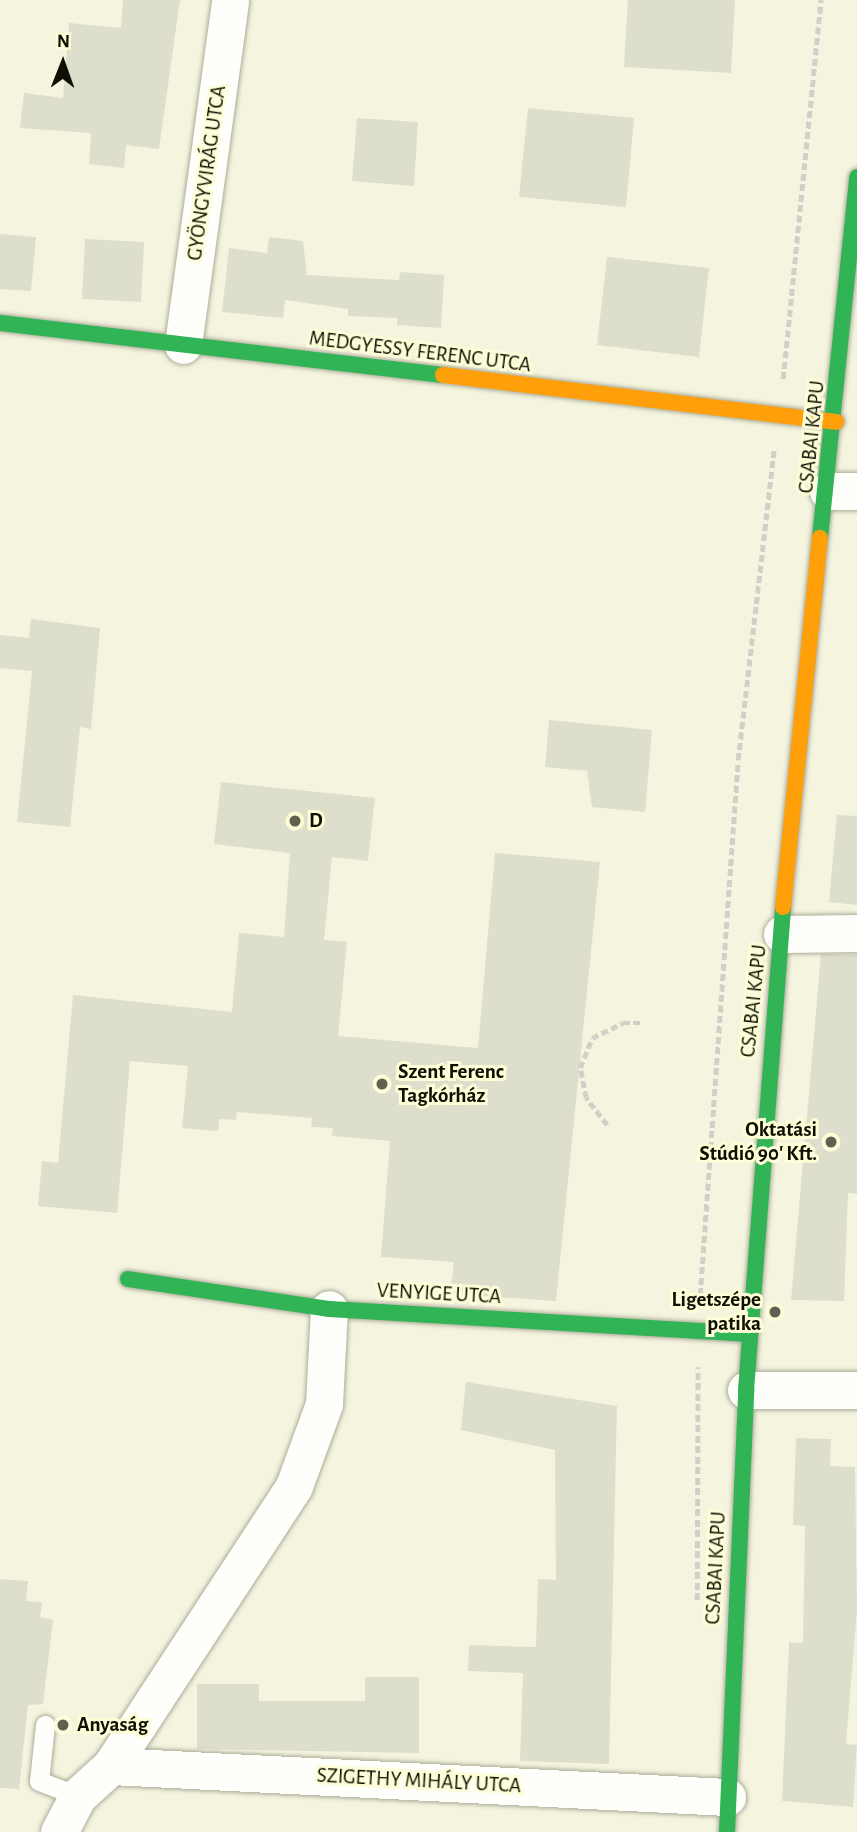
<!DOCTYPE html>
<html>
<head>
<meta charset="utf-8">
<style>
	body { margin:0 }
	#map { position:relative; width:857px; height:1832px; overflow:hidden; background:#f5f5df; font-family:"Alegreya Sans",sans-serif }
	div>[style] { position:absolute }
	.building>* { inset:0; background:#dddecc }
	.path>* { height:4.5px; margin-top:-2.25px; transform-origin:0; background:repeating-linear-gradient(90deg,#d0d0c9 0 7px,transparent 0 10.5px) }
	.roads { filter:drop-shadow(0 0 2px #acac9b) drop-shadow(0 0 2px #acac9b) }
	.lane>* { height:19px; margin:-9.5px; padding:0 9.5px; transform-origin:9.5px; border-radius:9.5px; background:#fefefa }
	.street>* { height:37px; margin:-18.5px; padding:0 18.5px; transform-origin:18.5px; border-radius:18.5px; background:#fefefa }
	.fast>* { height:16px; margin:-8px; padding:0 8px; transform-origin:8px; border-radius:8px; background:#30b455 }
	.slow>* { height:16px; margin:-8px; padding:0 8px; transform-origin:8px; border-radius:8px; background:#ff9f0a }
	.dots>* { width:19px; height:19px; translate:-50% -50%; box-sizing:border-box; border:4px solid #fdfdd7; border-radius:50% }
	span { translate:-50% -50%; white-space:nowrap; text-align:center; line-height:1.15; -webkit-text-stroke:6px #fdfdd7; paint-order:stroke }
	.street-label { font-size:21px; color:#0f0f03 }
	.poi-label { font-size:21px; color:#0f0f03; font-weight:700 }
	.left { translate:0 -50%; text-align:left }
	.right { translate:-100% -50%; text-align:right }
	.north { position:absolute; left:28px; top:28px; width:70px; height:70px; -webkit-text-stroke:5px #fdfdd7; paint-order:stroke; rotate:1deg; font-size:19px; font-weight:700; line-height:28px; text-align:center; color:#0f0f03 }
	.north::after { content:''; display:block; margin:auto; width:24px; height:32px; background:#0f0f03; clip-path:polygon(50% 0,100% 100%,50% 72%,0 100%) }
</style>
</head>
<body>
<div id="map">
	<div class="building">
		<i style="clip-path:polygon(123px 0,180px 0,159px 149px,126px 145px,124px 168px,89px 164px,91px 133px,20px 128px,24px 93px,63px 98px,69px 23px,121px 28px)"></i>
		<i style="clip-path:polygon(628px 0,735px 0,731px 73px,624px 67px)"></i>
		<i style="clip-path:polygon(528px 108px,634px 118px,626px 207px,519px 197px)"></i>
		<i style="clip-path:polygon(357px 118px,418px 122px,414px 186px,352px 181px)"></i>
		<i style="clip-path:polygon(0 234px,36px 237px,31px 291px,0 289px)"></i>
		<i style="clip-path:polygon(269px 237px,303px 241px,307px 275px,399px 280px,400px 272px,444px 275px,441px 328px,397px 325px,397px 318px,348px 316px,348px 309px,285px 300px,283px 318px,222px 312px,229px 248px,267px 253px)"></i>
		<i style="clip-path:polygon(85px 239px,144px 242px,141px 302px,82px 299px)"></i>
		<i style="clip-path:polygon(607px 257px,709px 268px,699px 357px,597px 345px)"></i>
		<i style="clip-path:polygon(31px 619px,100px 628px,91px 729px,80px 727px,70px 827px,17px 822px,32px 671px,0 668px,0 635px,29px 638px)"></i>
		<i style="clip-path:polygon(549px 720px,652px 730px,645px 812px,592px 807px,587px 771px,545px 767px)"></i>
		<i style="clip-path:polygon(221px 782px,375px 798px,368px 861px,332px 857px,324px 940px,347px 942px,338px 1036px,478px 1048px,495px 853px,600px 862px,556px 1301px,450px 1294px,454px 1262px,381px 1257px,390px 1141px,332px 1136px,333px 1128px,311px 1127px,312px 1118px,237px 1112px,236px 1120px,219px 1119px,218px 1131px,182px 1128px,188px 1066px,130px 1061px,117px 1213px,38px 1206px,42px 1161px,58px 1163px,73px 995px,232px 1012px,239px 933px,284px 937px,290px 853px,214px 844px)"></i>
		<i style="clip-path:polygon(837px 815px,857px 816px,857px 905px,829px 902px)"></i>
		<i style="clip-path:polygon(821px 954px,857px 955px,857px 1194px,848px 1193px,844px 1301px,791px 1300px)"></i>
		<i style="clip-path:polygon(466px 1382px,617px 1406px,609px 1764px,520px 1761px,523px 1673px,468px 1671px,469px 1645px,536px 1647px,538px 1579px,556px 1580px,555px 1450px,461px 1430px)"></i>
		<i style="clip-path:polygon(796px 1438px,831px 1439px,830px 1466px,855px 1467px,857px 1610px,846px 1744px,857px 1745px,853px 1807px,782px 1801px,789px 1642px,803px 1643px,805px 1526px,793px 1525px)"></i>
		<i style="clip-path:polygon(0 1579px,28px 1581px,26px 1601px,42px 1602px,40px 1617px,53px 1620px,43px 1704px,28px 1705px,19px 1789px,0 1788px)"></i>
		<i style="clip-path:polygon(365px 1677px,419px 1677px,419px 1753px,197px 1749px,197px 1684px,259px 1684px,259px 1701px,365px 1701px)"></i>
	</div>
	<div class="path">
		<i style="left:783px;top:379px;width:381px;rotate:-84.3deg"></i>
		<i style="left:607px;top:1125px;width:34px;rotate:-128deg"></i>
		<i style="left:586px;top:1098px;width:31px;rotate:-101deg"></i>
		<i style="left:580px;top:1068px;width:32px;rotate:-68deg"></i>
		<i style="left:592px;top:1038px;width:34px;rotate:-26deg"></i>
		<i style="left:623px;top:1023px;width:19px"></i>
		<i style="left:700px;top:1295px;width:536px;rotate:-85.94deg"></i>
		<i style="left:738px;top:760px;width:312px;rotate:-83.4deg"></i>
		<i style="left:697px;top:1600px;width:233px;rotate:-89.8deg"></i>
	</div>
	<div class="roads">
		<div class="lane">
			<i style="left:45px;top:1725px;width:56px;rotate:96.1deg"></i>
			<i style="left:39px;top:1781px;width:42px;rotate:21deg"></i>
		</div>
		<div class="street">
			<i style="left:183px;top:345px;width:348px;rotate:-82.2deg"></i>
			<i style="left:828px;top:491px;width:29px"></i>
			<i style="left:782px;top:934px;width:75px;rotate:-0.8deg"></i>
			<i style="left:746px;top:1390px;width:111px"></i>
			<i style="left:111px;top:1766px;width:617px;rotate:2.88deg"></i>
			<i style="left:59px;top:1832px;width:41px;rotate:-62.2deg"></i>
			<i style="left:78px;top:1796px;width:45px;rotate:-42.3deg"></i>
			<i style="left:111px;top:1766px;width:334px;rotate:-56.8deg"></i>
			<i style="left:294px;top:1486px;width:87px;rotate:-69.9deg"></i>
			<i style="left:324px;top:1404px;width:95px;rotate:-87deg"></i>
		</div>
		<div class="fast">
			<i style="left:0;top:323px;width:446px;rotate:6.7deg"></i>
			<i style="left:820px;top:538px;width:363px;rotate:-84.1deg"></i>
			<i style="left:128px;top:1279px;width:203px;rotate:8.5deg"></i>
			<i style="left:329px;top:1309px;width:422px;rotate:3.4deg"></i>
			<i style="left:727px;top:1832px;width:442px;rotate:-87.5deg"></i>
			<i style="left:746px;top:1390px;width:484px;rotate:-85.6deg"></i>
		</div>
		<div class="slow">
			<i style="left:443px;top:375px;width:396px;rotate:6.8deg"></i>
			<i style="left:783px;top:907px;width:371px;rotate:-84.3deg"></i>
		</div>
	</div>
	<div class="dots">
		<i style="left:295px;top:821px;background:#606050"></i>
		<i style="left:382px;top:1084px;background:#606050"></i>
		<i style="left:831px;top:1142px;background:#606050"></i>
		<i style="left:775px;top:1312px;background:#606050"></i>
		<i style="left:63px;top:1725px;background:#606050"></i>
	</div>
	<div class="street-label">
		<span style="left:207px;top:173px;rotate:-82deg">GYÖNGYVIRÁG UTCA</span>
		<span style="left:420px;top:352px;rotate:7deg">MEDGYESSY FERENC UTCA</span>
		<span style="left:812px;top:437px;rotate:-84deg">CSABAI KAPU</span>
		<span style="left:754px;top:1001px;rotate:-84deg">CSABAI KAPU</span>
		<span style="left:439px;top:1294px;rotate:3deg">VENYIGE UTCA</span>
		<span style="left:716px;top:1568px;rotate:-87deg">CSABAI KAPU</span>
		<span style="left:419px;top:1781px;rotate:3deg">SZIGETHY MIHÁLY UTCA</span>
	</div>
	<div class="poi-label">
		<span class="left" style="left:309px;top:821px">D</span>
		<span class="left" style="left:398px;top:1084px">Szent Ferenc<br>Tagkórház</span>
		<span class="right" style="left:817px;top:1142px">Oktatási<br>Stúdió 90' Kft.</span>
		<span class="right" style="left:761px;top:1312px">Ligetszépe<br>patika</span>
		<span class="left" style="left:77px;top:1725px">Anyaság</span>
	</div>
	<div class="north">N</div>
</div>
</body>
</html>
